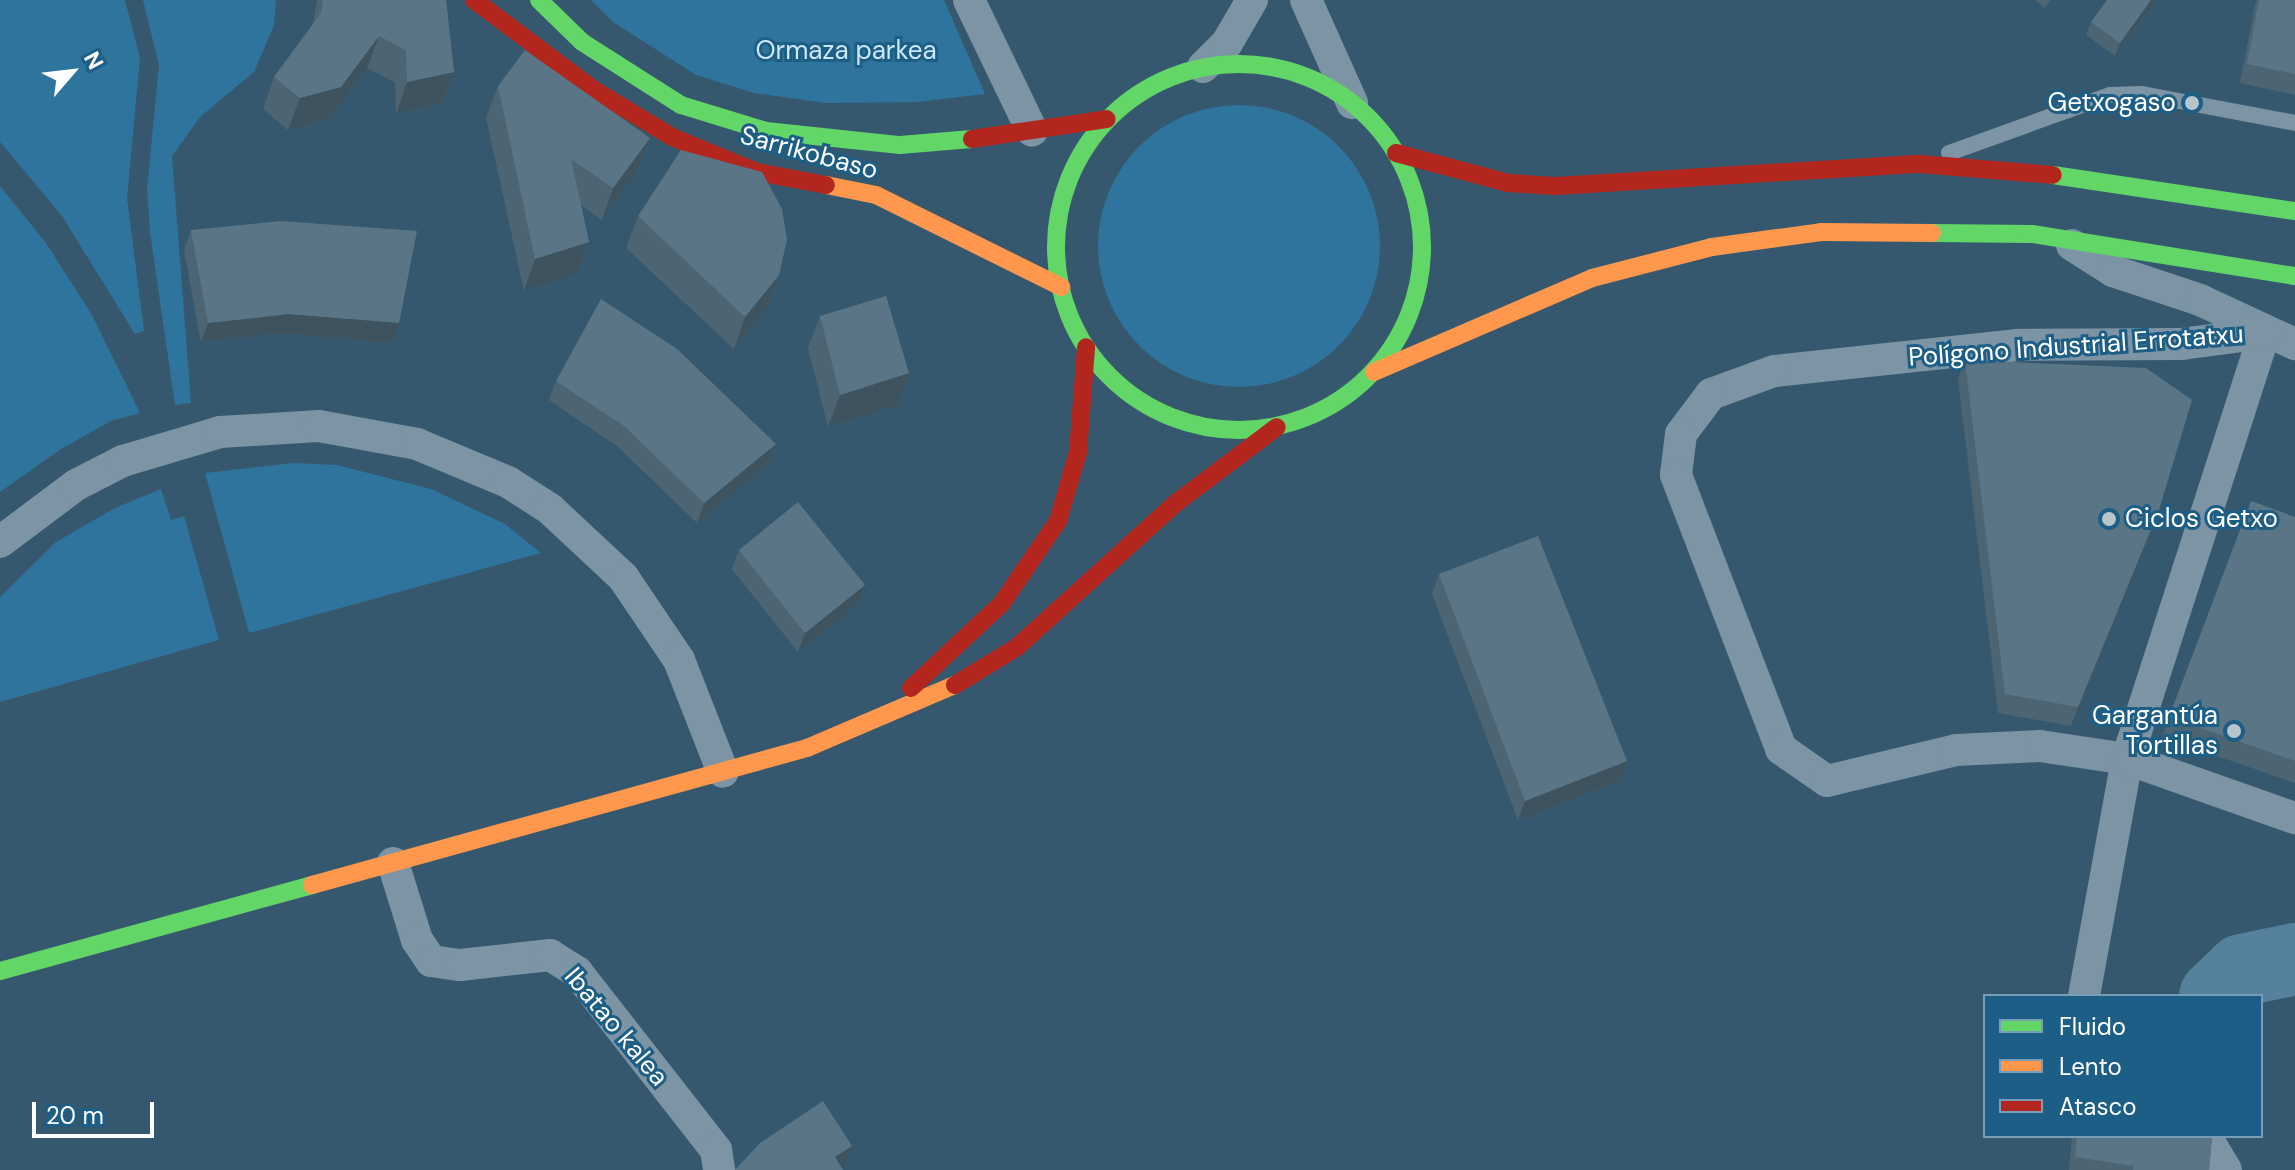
<!DOCTYPE html>
<html>
<head>
<meta charset="utf-8">
<style>
	body { margin:0 }
	#map { position:relative; width:2295px; height:1170px; overflow:hidden; background:#35586e; font-family:"DM Sans",sans-serif }
	div>[style] { position:absolute }
	.green>* { inset:0; background:#2f749c }
	.round { border-radius:50% }
	.river>* { height:72px; margin:-36px; padding:0 36px; transform-origin:36px; border-radius:36px; background:#54819c }
	.lane>* { height:16px; margin:-8px; padding:0 8px; transform-origin:8px; border-radius:8px; background:#7c94a4 }
	.street>* { height:32px; margin:-16px; padding:0 16px; transform-origin:16px; border-radius:16px; background:#7c94a4 }
	.fast>* { height:18px; margin:-9px; padding:0 9px; transform-origin:9px; border-radius:9px; background:#63d668 }
	.fast>.ring { margin:-9px; padding:0; box-sizing:content-box; background:none; border:18px solid #63d668; border-radius:50% }
	.slow>* { height:18px; margin:-9px; padding:0 9px; transform-origin:9px; border-radius:9px; background:#ff974d }
	.jam>* { height:18px; margin:-9px; padding:0 9px; transform-origin:9px; border-radius:9px; background:#b3261e }
	.wall>* { inset:0; background:#4d6573 }
	.shaded-wall>* { inset:0; background:#3f535e }
	.building>* { inset:0; background:#5a7686 }
	.dots>* { width:22px; height:22px; translate:-50% -50%; box-sizing:border-box; border:4px solid #1d5e86; border-radius:50% }
	span { translate:-50% -50%; white-space:nowrap; text-align:center; line-height:1.15; -webkit-text-stroke:6px #1d5e86; paint-order:stroke }
	.park-label { font-size:26px; color:#cbe7f8 }
	.poi-label { font-size:26px; color:#fff }
	.right { translate:-100% -50%; text-align:right }
	.left { translate:0 -50%; text-align:left }
	.street-label { font-size:26px; color:#fff }
	.legend { position:absolute; left:1983px; top:994px; width:280px; height:144px; box-sizing:border-box; background:#1d5e86; border:2px solid #779eb6; margin:0; padding:10px 14px; list-style:none; font-size:24px; color:#fff }
	.legend li { display:flex; align-items:center; gap:16px; height:40px }
	.legend b { width:40px; border:2px solid #779eb6 }
	.north { position:absolute; left:32px; top:32px; width:80px; height:80px; -webkit-text-stroke:6px #1d5e86; paint-order:stroke; rotate:62deg; font-size:22px; font-weight:700; line-height:32px; text-align:center; color:#fff }
	.north::after { content:''; display:block; margin:auto; width:28px; height:36px; background:#fff; clip-path:polygon(50% 0,100% 100%,50% 72%,0 100%) }
	.scale { position:absolute; left:32px; top:1102px; width:122px; height:36px; box-sizing:border-box; border:4px solid #fff; border-top:0; padding-left:10px; font-size:24px; line-height:28px; white-space:nowrap; color:#fff; -webkit-text-stroke:6px #1d5e86; paint-order:stroke }
</style>
</head>
<body>
<div id="map">
	<div class="green">
		<i style="clip-path:polygon(0 0,125px 0,140px 58px,127px 198px,144px 331px,135px 334px,62px 216px,0 142px)"></i>
		<i style="clip-path:polygon(143px 0,276px 0,274px 25px,254px 72px,200px 117px,172px 156px,191px 403px,175px 405px,150px 232px,147px 189px,159px 65px)"></i>
		<i style="clip-path:polygon(591px 0,944px 0,985px 94px,917px 102px,826px 103px,754px 93px,696px 75px,613px 22px)"></i>
		<i class="round" style="left:1098px;top:105px;width:282px;height:282px"></i>
		<i style="clip-path:polygon(0 186px,46px 243px,92px 315px,140px 413px,111px 421px,61px 449px,0 492px)"></i>
		<i style="clip-path:polygon(294px 463px,337px 465px,431px 489px,505px 524px,541px 553px,249px 633px,205px 473px)"></i>
		<i style="clip-path:polygon(161px 489px,171px 520px,184px 516px,219px 640px,0 702px,0 597px,56px 542px,115px 508px)"></i>
	</div>
	<div class="river">
		<i style="left:2215px;top:996px;width:37px;rotate:-44deg"></i>
		<i style="left:2242px;top:970px;width:54px;rotate:-11.7deg"></i>
	</div>
	<div class="lane">
		<i style="left:1949px;top:153px;width:171px;rotate:-19.8deg"></i>
		<i style="left:2110px;top:95px;width:32px;rotate:-2deg"></i>
		<i style="left:2142px;top:94px;width:156px;rotate:10.7deg"></i>
	</div>
	<div class="street">
		<i style="left:969px;top:0;width:145px;rotate:64.3deg"></i>
		<i style="left:1306px;top:0;width:113px;rotate:65.9deg"></i>
		<i style="left:1203px;top:67px;width:34px;rotate:-45deg"></i>
		<i style="left:1227px;top:43px;width:50px;rotate:-59.8deg"></i>
		<i style="left:2072px;top:245px;width:49px;rotate:32.4deg"></i>
		<i style="left:2113px;top:271px;width:92px;rotate:18.4deg"></i>
		<i style="left:2200px;top:300px;width:105px;rotate:24.9deg"></i>
		<i style="left:0;top:542px;width:95px;rotate:-36.9deg"></i>
		<i style="left:76px;top:485px;width:53px;rotate:-27.1deg"></i>
		<i style="left:123px;top:461px;width:101px;rotate:-16.6deg"></i>
		<i style="left:220px;top:432px;width:99px;rotate:-3.5deg"></i>
		<i style="left:319px;top:426px;width:100px;rotate:10.4deg"></i>
		<i style="left:417px;top:444px;width:99px;rotate:22.7deg"></i>
		<i style="left:508px;top:482px;width:50px;rotate:32.7deg"></i>
		<i style="left:550px;top:509px;width:100px;rotate:43deg"></i>
		<i style="left:623px;top:577px;width:100px;rotate:56deg"></i>
		<i style="left:679px;top:660px;width:120px;rotate:68.6deg"></i>
		<i style="left:393px;top:863px;width:81px;rotate:72.7deg"></i>
		<i style="left:417px;top:940px;width:25px;rotate:56deg"></i>
		<i style="left:431px;top:961px;width:29px;rotate:8deg"></i>
		<i style="left:460px;top:965px;width:91px;rotate:-6.3deg"></i>
		<i style="left:550px;top:955px;width:32px;rotate:32deg"></i>
		<i style="left:577px;top:972px;width:226px;rotate:52deg"></i>
		<i style="left:716px;top:1150px;width:20px;rotate:81deg"></i>
		<i style="left:2084px;top:996px;width:241px;rotate:-79.7deg"></i>
		<i style="left:2127px;top:759px;width:448px;rotate:-72.1deg"></i>
		<i style="left:2265px;top:333px;width:84px;rotate:172.5deg"></i>
		<i style="left:2182px;top:344px;width:164px;rotate:179.7deg"></i>
		<i style="left:2018px;top:345px;width:245px;rotate:173.9deg"></i>
		<i style="left:1774px;top:371px;width:67px;rotate:159.9deg"></i>
		<i style="left:1711px;top:394px;width:50px;rotate:126.9deg"></i>
		<i style="left:1681px;top:434px;width:41px;rotate:97deg"></i>
		<i style="left:1676px;top:475px;width:293px;rotate:69deg"></i>
		<i style="left:1781px;top:749px;width:56px;rotate:34.8deg"></i>
		<i style="left:1827px;top:781px;width:133px;rotate:-13.5deg"></i>
		<i style="left:1956px;top:750px;width:84px;rotate:-2.7deg"></i>
		<i style="left:2040px;top:746px;width:88px;rotate:8.5deg"></i>
		<i style="left:2127px;top:759px;width:178px;rotate:19.4deg"></i>
		<i style="left:2182px;top:1136px;width:30px;rotate:17deg"></i>
		<i style="left:2211px;top:1145px;width:29px;rotate:59deg"></i>
	</div>
	<div class="fast">
		<i style="left:539px;top:0;width:60px;rotate:44.3deg"></i>
		<i style="left:582px;top:42px;width:117px;rotate:32.5deg"></i>
		<i style="left:681px;top:105px;width:89px;rotate:17deg"></i>
		<i style="left:766px;top:131px;width:135px;rotate:6deg"></i>
		<i style="left:900px;top:145px;width:72px;rotate:-4.8deg"></i>
		<i class="ring" style="left:1056px;top:64px;width:348px;height:348px"></i>
		<i style="left:2053px;top:175px;width:245px;rotate:8.5deg"></i>
		<i style="left:1932px;top:233px;width:100px;rotate:0.6deg"></i>
		<i style="left:2032px;top:234px;width:266px;rotate:9.1deg"></i>
		<i style="left:0;top:971px;width:324px;rotate:-15.4deg"></i>
	</div>
	<div class="slow">
		<i style="left:826px;top:185px;width:51px;rotate:11.3deg"></i>
		<i style="left:876px;top:195px;width:207px;rotate:26.4deg"></i>
		<i style="left:1374px;top:372px;width:237px;rotate:-23.3deg"></i>
		<i style="left:1592px;top:278px;width:124px;rotate:-14.5deg"></i>
		<i style="left:1712px;top:247px;width:110px;rotate:-7.8deg"></i>
		<i style="left:1821px;top:232px;width:111px;rotate:0.5deg"></i>
		<i style="left:312px;top:885px;width:514px;rotate:-15.47deg"></i>
		<i style="left:807px;top:748px;width:161px;rotate:-23.1deg"></i>
	</div>
	<div class="jam">
		<i style="left:474px;top:0;width:150px;rotate:36.9deg"></i>
		<i style="left:594px;top:90px;width:91px;rotate:31.1deg"></i>
		<i style="left:672px;top:137px;width:92px;rotate:22.4deg"></i>
		<i style="left:757px;top:172px;width:70px;rotate:10.7deg"></i>
		<i style="left:972px;top:139px;width:136px;rotate:-8.4deg"></i>
		<i style="left:1396px;top:153px;width:116px;rotate:15deg"></i>
		<i style="left:1508px;top:183px;width:48px;rotate:3.6deg"></i>
		<i style="left:1556px;top:186px;width:365px;rotate:-3.5deg"></i>
		<i style="left:1920px;top:164px;width:133px;rotate:4.7deg"></i>
		<i style="left:955px;top:685px;width:73px;rotate:-31.5deg"></i>
		<i style="left:1017px;top:647px;width:215px;rotate:-42.2deg"></i>
		<i style="left:1176px;top:503px;width:126px;rotate:-37deg"></i>
		<i style="left:911px;top:688px;width:125px;rotate:-43deg"></i>
		<i style="left:1002px;top:603px;width:99px;rotate:-55.7deg"></i>
		<i style="left:1058px;top:521px;width:72px;rotate:-73.8deg"></i>
		<i style="left:1078px;top:452px;width:105px;rotate:-85.6deg"></i>
	</div>
	<div class="wall">
		<i style="clip-path:polygon(317px 0,446px 0,454px 72px,442px 103px,396px 114px,395px 82px,367px 68px,329px 119px,288px 130px,263px 109px,274px 77px,313px 24px)"></i>
		<i style="clip-path:polygon(2035px 0,2051px 0,2045px 8px)"></i>
		<i style="clip-path:polygon(2156px 0,2115px 56px,2086px 35px,2091px 22px)"></i>
		<i style="clip-path:polygon(2256px 0,2295px 0,2295px 95px,2240px 83px)"></i>
		<i style="clip-path:polygon(498px 86px,650px 138px,638px 169px,602px 220px,581px 205px,589px 242px,577px 274px,524px 291px,486px 117px)"></i>
		<i style="clip-path:polygon(638px 216px,779px 275px,768px 306px,734px 349px,626px 248px)"></i>
		<i style="clip-path:polygon(191px 230px,392px 343px,282px 333px,201px 342px,184px 250px)"></i>
		<i style="clip-path:polygon(820px 316px,909px 373px,898px 405px,828px 427px,808px 348px)"></i>
		<i style="clip-path:polygon(1965px 360px,2152px 530px,2071px 726px,1998px 713px,1958px 379px)"></i>
		<i style="clip-path:polygon(556px 381px,776px 444px,769px 463px,697px 523px,617px 446px,549px 400px)"></i>
		<i style="clip-path:polygon(2251px 501px,2295px 517px,2295px 783px,2162px 737px)"></i>
		<i style="clip-path:polygon(739px 550px,858px 604px,798px 652px,732px 569px)"></i>
		<i style="clip-path:polygon(1439px 574px,1627px 761px,1620px 781px,1518px 820px,1432px 594px)"></i>
		<i style="clip-path:polygon(2072px 1136px,2212px 1136px,2209px 1170px,2069px 1170px)"></i>
	</div>
	<div class="shaded-wall">
		<i style="clip-path:polygon(2151px 0,2156px 0,2115px 56px,2120px 43px)"></i>
		<i style="clip-path:polygon(379px 36px,367px 68px,329px 119px,288px 130px,300px 98px)"></i>
		<i style="clip-path:polygon(454px 72px,442px 103px,396px 114px,407px 82px)"></i>
		<i style="clip-path:polygon(650px 138px,638px 169px,602px 220px,613px 188px)"></i>
		<i style="clip-path:polygon(589px 242px,577px 274px,524px 291px,535px 259px)"></i>
		<i style="clip-path:polygon(779px 275px,768px 306px,734px 349px,745px 317px)"></i>
		<i style="clip-path:polygon(289px 314px,399px 323px,392px 343px,282px 333px,201px 342px,208px 323px)"></i>
		<i style="clip-path:polygon(909px 373px,898px 405px,828px 427px,840px 395px)"></i>
		<i style="clip-path:polygon(776px 444px,769px 463px,697px 523px,704px 503px)"></i>
		<i style="clip-path:polygon(2159px 510px,2152px 530px,2071px 726px,2078px 707px)"></i>
		<i style="clip-path:polygon(865px 585px,858px 604px,798px 652px,805px 633px)"></i>
		<i style="clip-path:polygon(1627px 761px,1620px 781px,1518px 820px,1525px 801px)"></i>
		<i style="clip-path:polygon(852px 1146px,843px 1170px,835px 1157px)"></i>
	</div>
	<div class="building">
		<i style="clip-path:polygon(323px 0,446px 0,454px 72px,407px 82px,406px 50px,379px 36px,341px 87px,300px 98px,274px 77px,321px 13px)"></i>
		<i style="clip-path:polygon(2107px 0,2151px 0,2120px 43px,2091px 22px)"></i>
		<i style="clip-path:polygon(2259px 0,2295px 0,2295px 74px,2247px 64px)"></i>
		<i style="clip-path:polygon(525px 50px,650px 138px,613px 188px,571px 159px,589px 242px,535px 259px,498px 86px)"></i>
		<i style="clip-path:polygon(681px 150px,762px 172px,782px 209px,787px 240px,779px 275px,745px 317px,638px 216px)"></i>
		<i style="clip-path:polygon(281px 221px,417px 231px,399px 323px,289px 314px,208px 323px,191px 230px)"></i>
		<i style="clip-path:polygon(886px 296px,909px 373px,840px 395px,820px 316px)"></i>
		<i style="clip-path:polygon(601px 299px,677px 349px,776px 444px,704px 503px,624px 426px,556px 381px)"></i>
		<i style="clip-path:polygon(1965px 360px,2146px 368px,2192px 400px,2159px 510px,2078px 707px,2005px 694px)"></i>
		<i style="clip-path:polygon(2251px 501px,2295px 517px,2295px 761px,2169px 717px)"></i>
		<i style="clip-path:polygon(798px 502px,865px 585px,805px 633px,739px 550px)"></i>
		<i style="clip-path:polygon(1538px 536px,1627px 761px,1525px 801px,1439px 574px)"></i>
		<i style="clip-path:polygon(823px 1101px,852px 1146px,835px 1157px,843px 1170px,735px 1170px,760px 1143px)"></i>
		<i style="clip-path:polygon(2077px 1136px,2212px 1136px,2209px 1170px,2133px 1170px,2134px 1166px,2075px 1157px)"></i>
	</div>
	<div class="dots">
		<i style="left:2192px;top:103px;background:#b8c5cc"></i>
		<i style="left:2109px;top:519px;background:#b8c5cc"></i>
		<i style="left:2234px;top:731px;background:#b8c5cc"></i>
	</div>
	<div class="park-label">
		<span style="left:846px;top:51px">Ormaza parkea</span>
	</div>
	<div class="poi-label">
		<span class="right" style="left:2176px;top:103px">Getxogaso</span>
		<span class="left" style="left:2125px;top:519px">Ciclos Getxo</span>
		<span class="right" style="left:2218px;top:731px">Gargantúa<br>Tortillas</span>
	</div>
	<div class="street-label">
		<span style="left:809px;top:153px;rotate:15deg">Sarrikobaso</span>
		<span style="left:2076px;top:346px;rotate:-4deg">Polígono Industrial Errotatxu</span>
		<span style="left:616px;top:1027px;rotate:50deg">Ibatao kalea</span>
	</div>
	<ul class="legend">
	<li><b style="height:10px;background:#63d668"></b>Fluido</li>
	<li><b style="height:10px;background:#ff974d"></b>Lento</li>
	<li><b style="height:10px;background:#b3261e"></b>Atasco</li>
	</ul>
	<div class="north">N</div>
	<div class="scale">20 m</div>
</div>
</body>
</html>
